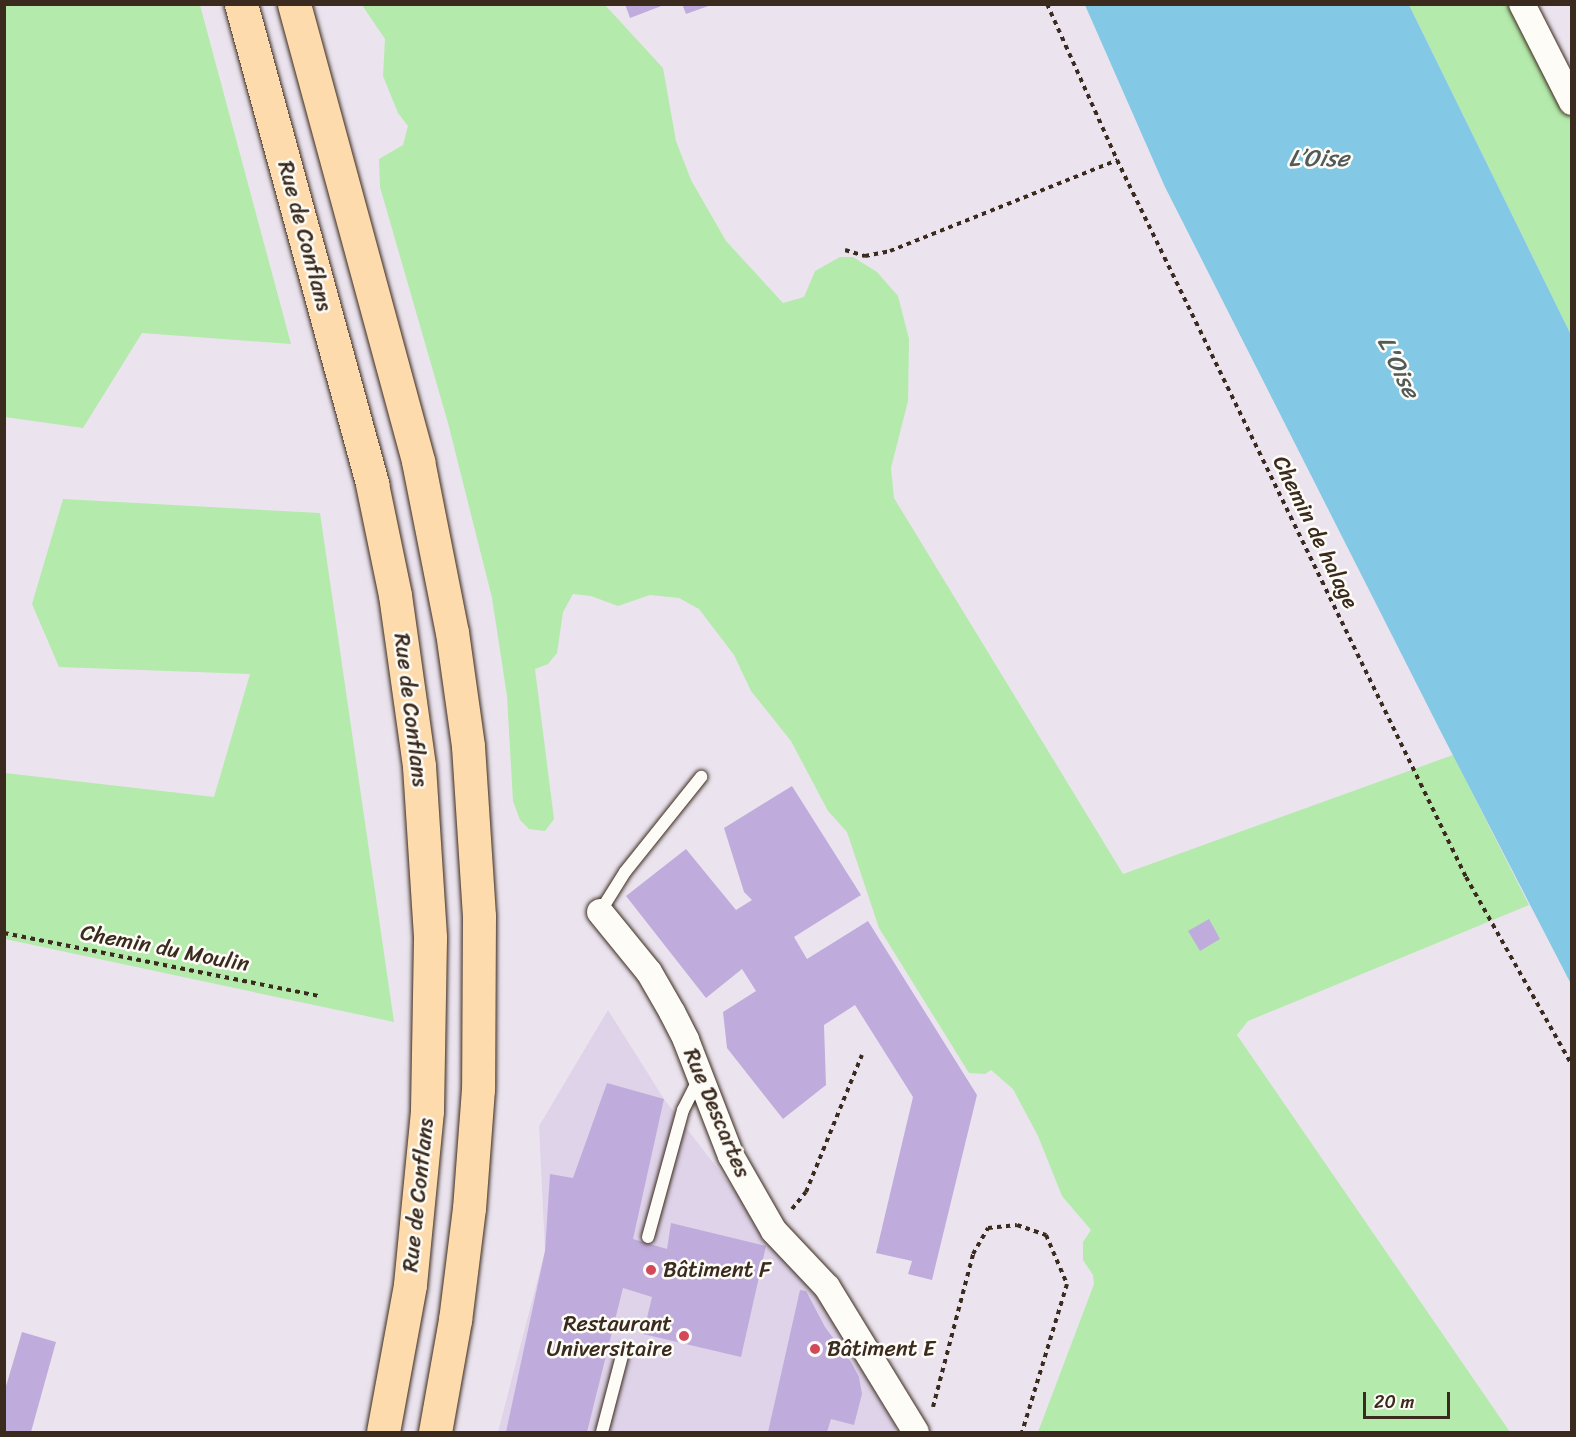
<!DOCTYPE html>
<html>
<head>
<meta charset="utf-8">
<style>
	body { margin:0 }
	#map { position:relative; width:1576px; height:1437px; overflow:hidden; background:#ebe4ef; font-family:Sriracha,sans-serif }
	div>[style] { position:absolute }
	.built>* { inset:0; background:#ded3e9 }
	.green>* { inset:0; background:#b4eaab }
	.water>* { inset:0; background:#83c8e4 }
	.building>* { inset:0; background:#c0acdc }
	.path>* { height:4px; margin-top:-2px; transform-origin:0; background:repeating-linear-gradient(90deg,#3b2a1e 0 4.5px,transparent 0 9px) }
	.roads { filter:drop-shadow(0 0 2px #3b2a1e) drop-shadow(0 0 2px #3b2a1e) }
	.service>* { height:12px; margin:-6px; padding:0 6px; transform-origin:6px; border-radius:6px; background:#fdfcf7 }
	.minor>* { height:26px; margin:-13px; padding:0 13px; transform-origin:13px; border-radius:13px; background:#fdfcf7 }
	.primary>* { height:33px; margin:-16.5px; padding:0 16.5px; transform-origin:16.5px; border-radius:16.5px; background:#fedbac }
	.dots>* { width:16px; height:16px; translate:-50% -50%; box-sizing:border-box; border:3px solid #fdfcf7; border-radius:50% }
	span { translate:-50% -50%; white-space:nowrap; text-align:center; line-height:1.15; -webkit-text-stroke:5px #fdfcf7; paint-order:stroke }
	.street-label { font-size:22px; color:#3b2a1e }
	.poi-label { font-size:22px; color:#3b2a1e }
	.left { translate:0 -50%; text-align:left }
	.right { translate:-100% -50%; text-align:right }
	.water-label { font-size:24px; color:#515959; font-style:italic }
	.frame { position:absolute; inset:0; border:6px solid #3b2a1e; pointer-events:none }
	.scale { position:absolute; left:1363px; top:1392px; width:87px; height:27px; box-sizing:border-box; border:3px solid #3b2a1e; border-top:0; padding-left:8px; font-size:18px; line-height:21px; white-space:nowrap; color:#3b2a1e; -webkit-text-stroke:4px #fdfcf7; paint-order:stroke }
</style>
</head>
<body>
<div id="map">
	<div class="built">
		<i style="clip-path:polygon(608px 1010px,664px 1099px,822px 1304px,896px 1426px,894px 1432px,498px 1432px,545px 1251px,539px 1126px)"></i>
	</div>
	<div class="green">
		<i style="clip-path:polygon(4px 5px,200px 5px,291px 344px,142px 333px,83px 428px,5px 417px)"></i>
		<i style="clip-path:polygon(362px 5px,605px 5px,663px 68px,676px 141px,691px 180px,726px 241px,783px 303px,804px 297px,815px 271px,840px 257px,853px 257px,877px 272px,898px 296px,909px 339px,908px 401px,891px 468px,894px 498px,1123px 874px,1453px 755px,1529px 905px,1248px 1021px,1237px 1035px,1510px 1432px,1038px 1432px,1094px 1284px,1093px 1275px,1083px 1260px,1083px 1242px,1091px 1230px,1062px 1196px,1038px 1136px,1013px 1089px,991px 1070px,985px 1074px,969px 1073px,879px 928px,847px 832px,828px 811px,791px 741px,751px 691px,734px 655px,699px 609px,679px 598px,650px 595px,618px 606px,591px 596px,573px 594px,563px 612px,557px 653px,548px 664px,535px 669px,554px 819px,545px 831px,529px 829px,520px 820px,513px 801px,507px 696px,492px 598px,448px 423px,380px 187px,379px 159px,403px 145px,408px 126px,398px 113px,383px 76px,385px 39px)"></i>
		<i style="clip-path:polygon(1409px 5px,1514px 5px,1571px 118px,1571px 335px)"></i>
		<i style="clip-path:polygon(63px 499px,320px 513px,394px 1022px,5px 939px,5px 773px,214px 797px,250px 674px,59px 667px,32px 604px)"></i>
	</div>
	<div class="water">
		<i style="clip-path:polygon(1085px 5px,1409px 5px,1571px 335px,1571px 984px,1444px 738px,1165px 187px)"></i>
	</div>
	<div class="building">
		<i style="clip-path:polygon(625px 4px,664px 4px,664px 5px,630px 18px)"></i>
		<i style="clip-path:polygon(682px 4px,711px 4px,711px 5px,686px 14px)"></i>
		<i style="clip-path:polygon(792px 786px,861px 895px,794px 937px,807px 959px,868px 921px,977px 1095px,932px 1280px,908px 1274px,912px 1261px,876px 1253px,913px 1097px,855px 1005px,824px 1025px,826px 1085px,783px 1119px,727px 1048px,723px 1012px,756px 991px,742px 969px,706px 998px,626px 896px,686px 849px,736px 910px,752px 900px,744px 892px,724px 828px)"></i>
		<i style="clip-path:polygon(1209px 919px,1220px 939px,1200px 951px,1188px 931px)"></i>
		<i style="clip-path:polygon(607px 1083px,664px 1099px,633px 1239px,667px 1249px,671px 1223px,766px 1246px,741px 1357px,643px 1334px,652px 1297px,623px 1288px,587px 1432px,506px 1432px,545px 1251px,550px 1174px,573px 1178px)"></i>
		<i style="clip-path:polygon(800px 1290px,806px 1291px,825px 1327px,851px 1362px,859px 1377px,862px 1394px,854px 1425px,831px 1419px,827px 1432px,768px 1432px)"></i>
		<i style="clip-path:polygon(22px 1332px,56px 1342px,31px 1432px,4px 1432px,4px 1393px)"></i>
	</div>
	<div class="path">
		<i style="left:1047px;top:4px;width:171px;rotate:65.8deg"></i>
		<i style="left:1117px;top:160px;width:797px;rotate:64.05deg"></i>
		<i style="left:1466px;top:877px;width:216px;rotate:60.6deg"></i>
		<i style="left:845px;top:250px;width:21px;rotate:17deg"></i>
		<i style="left:865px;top:256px;width:25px;rotate:-11deg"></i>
		<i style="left:890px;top:251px;width:245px;rotate:-21.8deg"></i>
		<i style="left:4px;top:933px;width:322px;rotate:11.3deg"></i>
		<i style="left:792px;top:1209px;width:22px;rotate:-51deg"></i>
		<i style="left:806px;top:1192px;width:148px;rotate:-67.8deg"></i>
		<i style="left:933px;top:1407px;width:158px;rotate:-75.3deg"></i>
		<i style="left:973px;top:1254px;width:30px;rotate:-60deg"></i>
		<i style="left:988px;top:1228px;width:29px;rotate:-6deg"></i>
		<i style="left:1017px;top:1225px;width:31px;rotate:19deg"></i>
		<i style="left:1046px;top:1235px;width:53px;rotate:66.8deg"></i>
		<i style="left:1067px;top:1284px;width:155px;rotate:106.9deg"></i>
	</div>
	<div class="roads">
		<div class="service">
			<i style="left:600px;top:912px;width:47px;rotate:-58deg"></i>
			<i style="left:625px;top:872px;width:122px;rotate:-51.3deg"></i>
			<i style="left:648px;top:1237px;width:132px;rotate:-74.6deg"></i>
			<i style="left:683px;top:1110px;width:35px;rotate:-63deg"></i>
			<i style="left:602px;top:1432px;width:83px;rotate:-75.3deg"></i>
		</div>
		<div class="minor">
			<i style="left:1522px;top:4px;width:110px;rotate:63deg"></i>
			<i style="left:600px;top:912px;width:77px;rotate:50.8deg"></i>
			<i style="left:649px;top:972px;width:46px;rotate:60.1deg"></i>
			<i style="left:672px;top:1012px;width:31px;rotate:63deg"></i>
			<i style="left:686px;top:1040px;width:124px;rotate:68.8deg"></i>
			<i style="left:731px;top:1156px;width:86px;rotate:60.2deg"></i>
			<i style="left:774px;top:1231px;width:77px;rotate:46.6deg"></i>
			<i style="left:827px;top:1287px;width:170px;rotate:58.5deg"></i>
		</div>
		<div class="primary">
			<i style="left:241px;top:4px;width:498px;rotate:74.7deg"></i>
			<i style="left:372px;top:484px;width:113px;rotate:78.3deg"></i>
			<i style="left:395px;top:595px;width:173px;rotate:82deg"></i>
			<i style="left:419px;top:766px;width:172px;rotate:86.3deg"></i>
			<i style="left:430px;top:938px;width:173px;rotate:91deg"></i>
			<i style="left:427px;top:1111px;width:175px;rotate:95.6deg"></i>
			<i style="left:410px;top:1285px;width:149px;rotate:100.4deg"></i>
			<i style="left:294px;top:4px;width:474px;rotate:74.8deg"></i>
			<i style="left:418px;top:461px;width:174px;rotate:78.8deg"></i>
			<i style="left:452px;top:632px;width:115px;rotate:82deg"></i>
			<i style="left:468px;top:746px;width:170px;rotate:86.3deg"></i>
			<i style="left:479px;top:916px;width:173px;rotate:90.3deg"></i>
			<i style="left:478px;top:1089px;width:119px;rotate:94.3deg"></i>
			<i style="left:469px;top:1208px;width:113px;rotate:97.1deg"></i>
			<i style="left:455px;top:1320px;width:114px;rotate:100.1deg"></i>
		</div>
	</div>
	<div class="dots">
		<i style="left:651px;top:1270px;background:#d1495b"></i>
		<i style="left:684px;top:1336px;background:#d1495b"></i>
		<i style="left:815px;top:1349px;background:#d1495b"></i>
	</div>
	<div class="street-label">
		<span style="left:305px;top:236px;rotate:75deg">Rue de Conflans</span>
		<span style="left:1316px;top:532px;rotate:64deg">Chemin de halage</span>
		<span style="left:411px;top:710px;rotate:83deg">Rue de Conflans</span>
		<span style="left:165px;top:948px;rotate:11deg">Chemin du Moulin</span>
		<span style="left:717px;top:1113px;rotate:67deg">Rue Descartes</span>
		<span style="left:418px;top:1195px;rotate:-84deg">Rue de Conflans</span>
	</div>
	<div class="poi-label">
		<span class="left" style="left:663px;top:1270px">Bâtiment F</span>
		<span class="right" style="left:672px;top:1336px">Restaurant<br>Universitaire</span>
		<span class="left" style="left:827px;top:1349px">Bâtiment E</span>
	</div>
	<div class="water-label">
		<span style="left:1319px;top:159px">L’Oise</span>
		<span style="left:1398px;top:367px;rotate:64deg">L'Oise</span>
	</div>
	<div class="frame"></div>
	<div class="scale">20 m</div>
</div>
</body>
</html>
